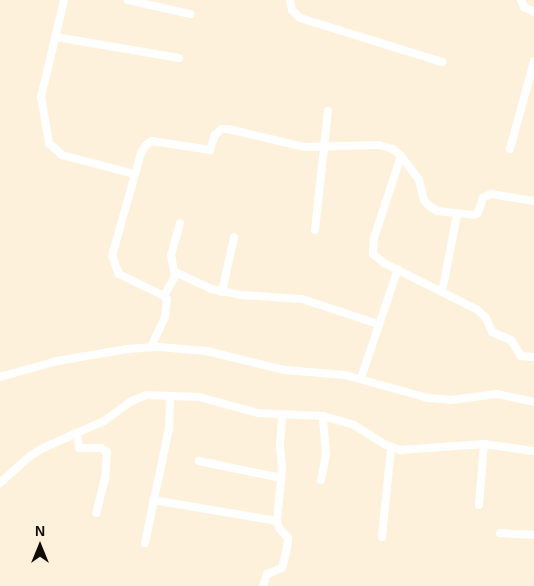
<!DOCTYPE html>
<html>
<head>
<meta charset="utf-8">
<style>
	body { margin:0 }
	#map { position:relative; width:534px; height:586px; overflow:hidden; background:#fdf1db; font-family:Arial,sans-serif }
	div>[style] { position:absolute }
	.street>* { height:8px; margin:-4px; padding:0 4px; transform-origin:4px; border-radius:4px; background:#fff }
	span { translate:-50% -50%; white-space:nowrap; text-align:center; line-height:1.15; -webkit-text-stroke:4px #fdf1db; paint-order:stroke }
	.north { position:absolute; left:15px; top:521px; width:50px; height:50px; -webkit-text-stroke:4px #fdf1db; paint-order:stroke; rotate:0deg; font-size:14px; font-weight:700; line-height:20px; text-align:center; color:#100b03 }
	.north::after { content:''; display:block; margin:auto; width:18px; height:22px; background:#100b03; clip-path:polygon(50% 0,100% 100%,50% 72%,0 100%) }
</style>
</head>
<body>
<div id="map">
	<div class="street">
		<i style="left:64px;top:0;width:100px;rotate:103.3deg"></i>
		<i style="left:41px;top:97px;width:47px;rotate:80.1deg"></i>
		<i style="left:49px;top:143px;width:18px;rotate:43deg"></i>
		<i style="left:62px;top:155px;width:74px;rotate:14.8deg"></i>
		<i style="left:128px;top:0;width:64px;rotate:12.7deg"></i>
		<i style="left:290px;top:0;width:10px;rotate:79deg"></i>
		<i style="left:292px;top:10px;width:11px;rotate:45deg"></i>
		<i style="left:300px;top:18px;width:149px;rotate:17.2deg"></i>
		<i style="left:521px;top:0;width:8px;rotate:67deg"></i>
		<i style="left:524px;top:7px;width:11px;rotate:27deg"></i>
		<i style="left:56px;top:37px;width:125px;rotate:9.7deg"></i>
		<i style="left:510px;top:149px;width:91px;rotate:-74.7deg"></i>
		<i style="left:401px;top:156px;width:86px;rotate:108.2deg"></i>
		<i style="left:374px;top:238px;width:16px;rotate:94deg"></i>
		<i style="left:373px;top:254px;width:14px;rotate:39deg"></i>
		<i style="left:384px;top:263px;width:105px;rotate:26.6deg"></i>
		<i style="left:478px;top:310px;width:11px;rotate:45deg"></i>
		<i style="left:486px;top:318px;width:15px;rotate:67deg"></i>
		<i style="left:492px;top:332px;width:21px;rotate:23deg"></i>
		<i style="left:511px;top:340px;width:19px;rotate:58deg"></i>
		<i style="left:521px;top:356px;width:13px;rotate:4deg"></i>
		<i style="left:315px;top:230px;width:120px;rotate:-83.8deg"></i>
		<i style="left:175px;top:272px;width:40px;rotate:25deg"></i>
		<i style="left:211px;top:289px;width:31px;rotate:11deg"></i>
		<i style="left:241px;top:295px;width:61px;rotate:3.8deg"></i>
		<i style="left:302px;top:299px;width:80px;rotate:18.2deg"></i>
		<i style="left:222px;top:292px;width:56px;rotate:-77.7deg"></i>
		<i style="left:442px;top:292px;width:78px;rotate:-79deg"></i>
		<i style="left:164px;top:296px;width:23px;rotate:-61deg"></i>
		<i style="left:175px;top:276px;width:21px;rotate:-101deg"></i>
		<i style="left:171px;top:255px;width:33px;rotate:-74deg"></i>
		<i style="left:151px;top:347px;width:33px;rotate:-65deg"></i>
		<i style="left:165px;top:317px;width:18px;rotate:-84deg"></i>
		<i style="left:167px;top:299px;width:4px;rotate:-135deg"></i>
		<i style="left:164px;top:296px;width:50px;rotate:-153.9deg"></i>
		<i style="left:119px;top:274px;width:19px;rotate:-111deg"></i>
		<i style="left:112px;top:256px;width:107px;rotate:-74.3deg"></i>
		<i style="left:141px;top:153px;width:9px;rotate:-58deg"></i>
		<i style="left:146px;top:145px;width:7px;rotate:-34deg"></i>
		<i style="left:152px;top:141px;width:59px;rotate:8.8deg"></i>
		<i style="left:210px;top:150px;width:16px;rotate:-72deg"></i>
		<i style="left:215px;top:135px;width:9px;rotate:-41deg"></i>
		<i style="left:222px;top:129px;width:6px"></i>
		<i style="left:228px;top:129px;width:79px;rotate:13.2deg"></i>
		<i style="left:305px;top:147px;width:74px;rotate:-1.5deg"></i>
		<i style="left:379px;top:145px;width:15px;rotate:16deg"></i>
		<i style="left:393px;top:149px;width:11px;rotate:41deg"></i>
		<i style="left:401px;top:156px;width:30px;rotate:53deg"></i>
		<i style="left:419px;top:180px;width:21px;rotate:76deg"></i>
		<i style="left:424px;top:200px;width:6px;rotate:51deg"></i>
		<i style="left:428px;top:205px;width:11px;rotate:34deg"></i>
		<i style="left:437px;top:211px;width:37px;rotate:6deg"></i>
		<i style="left:474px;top:215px;width:4px;rotate:-27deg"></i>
		<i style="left:478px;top:213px;width:16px;rotate:-72deg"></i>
		<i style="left:483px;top:198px;width:9px;rotate:-27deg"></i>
		<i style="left:491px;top:194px;width:44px;rotate:9.2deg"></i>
		<i style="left:0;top:377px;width:59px;rotate:-15.7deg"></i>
		<i style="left:57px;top:361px;width:71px;rotate:-9.7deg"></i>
		<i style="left:127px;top:349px;width:32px;rotate:-4deg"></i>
		<i style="left:159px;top:347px;width:48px;rotate:4.8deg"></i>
		<i style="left:207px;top:351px;width:79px;rotate:13.9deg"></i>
		<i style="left:284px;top:370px;width:61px;rotate:4.7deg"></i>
		<i style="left:345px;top:375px;width:86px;rotate:15.5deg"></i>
		<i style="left:428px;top:398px;width:23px;rotate:5deg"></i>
		<i style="left:451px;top:400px;width:46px;rotate:-7.4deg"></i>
		<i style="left:497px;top:394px;width:38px;rotate:12deg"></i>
		<i style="left:361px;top:378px;width:115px;rotate:-71.3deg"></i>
		<i style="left:77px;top:433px;width:15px;rotate:82deg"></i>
		<i style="left:79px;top:448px;width:22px"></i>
		<i style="left:101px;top:448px;width:7px;rotate:34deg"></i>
		<i style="left:107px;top:452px;width:26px;rotate:94deg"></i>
		<i style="left:105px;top:478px;width:36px;rotate:104deg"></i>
		<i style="left:199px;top:461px;width:84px;rotate:11.7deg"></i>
		<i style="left:321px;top:480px;width:26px;rotate:-79deg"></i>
		<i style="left:326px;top:454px;width:38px;rotate:-95deg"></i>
		<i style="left:0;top:483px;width:40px;rotate:-42deg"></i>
		<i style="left:30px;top:456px;width:13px;rotate:-32deg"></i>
		<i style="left:41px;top:449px;width:69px;rotate:-24deg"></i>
		<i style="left:104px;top:421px;width:34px;rotate:-36deg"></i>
		<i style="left:132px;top:401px;width:15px;rotate:-23deg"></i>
		<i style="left:146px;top:395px;width:53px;rotate:2.2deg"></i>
		<i style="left:199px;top:397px;width:61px;rotate:15.2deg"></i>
		<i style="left:258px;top:413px;width:65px;rotate:2.6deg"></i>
		<i style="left:323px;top:416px;width:32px;rotate:16deg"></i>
		<i style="left:354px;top:425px;width:36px;rotate:32deg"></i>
		<i style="left:384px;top:444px;width:17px;rotate:21deg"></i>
		<i style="left:400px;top:450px;width:84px;rotate:-4.1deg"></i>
		<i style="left:484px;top:444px;width:50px;rotate:8deg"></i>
		<i style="left:153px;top:500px;width:126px;rotate:9.6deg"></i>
		<i style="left:479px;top:505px;width:61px;rotate:-85.3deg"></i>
		<i style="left:500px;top:533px;width:34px;rotate:3deg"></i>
		<i style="left:382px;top:537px;width:89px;rotate:-84.2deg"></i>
		<i style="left:145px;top:543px;width:117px;rotate:-78.2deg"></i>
		<i style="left:169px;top:428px;width:32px;rotate:-88deg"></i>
		<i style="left:263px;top:586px;width:13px;rotate:-72deg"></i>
		<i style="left:267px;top:574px;width:16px;rotate:-22deg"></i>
		<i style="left:282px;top:568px;width:21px;rotate:-76deg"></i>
		<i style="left:287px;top:548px;width:10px;rotate:-84deg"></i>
		<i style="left:288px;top:538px;width:13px;rotate:-132deg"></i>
		<i style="left:279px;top:528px;width:7px;rotate:-106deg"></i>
		<i style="left:277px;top:521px;width:52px;rotate:-84.5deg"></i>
		<i style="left:282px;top:469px;width:24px;rotate:-95deg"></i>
		<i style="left:280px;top:445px;width:31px;rotate:-86deg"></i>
	</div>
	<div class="north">N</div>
</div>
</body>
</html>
